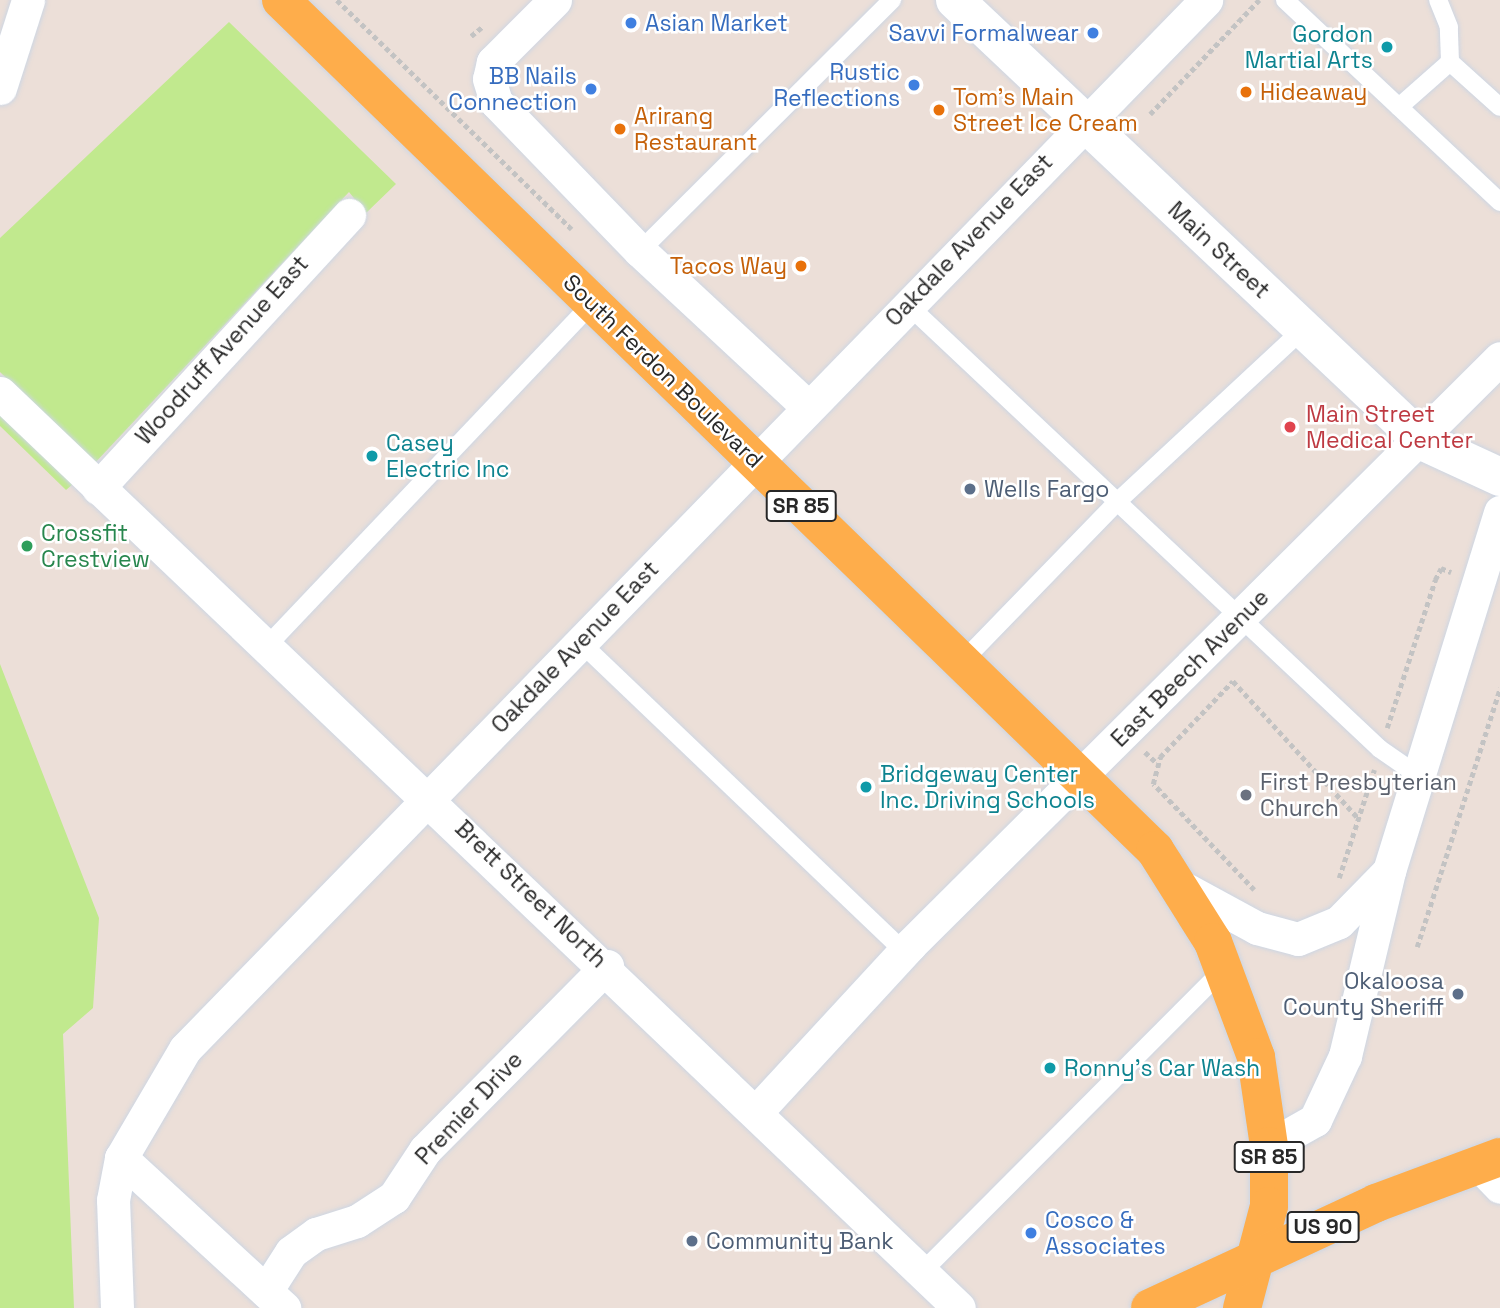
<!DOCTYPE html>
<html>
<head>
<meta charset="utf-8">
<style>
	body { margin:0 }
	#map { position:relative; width:1500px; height:1308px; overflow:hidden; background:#ecdfd8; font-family:"Space Grotesk",sans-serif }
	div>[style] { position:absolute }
	.green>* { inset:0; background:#c1e98e }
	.path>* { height:4.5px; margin-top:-2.25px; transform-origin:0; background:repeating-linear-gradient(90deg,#c3c3c3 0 5px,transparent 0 8.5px) }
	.roads { filter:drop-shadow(0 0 2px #cdd6e3) drop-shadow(0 0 2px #cdd6e3) }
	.lane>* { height:18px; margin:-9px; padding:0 9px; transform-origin:9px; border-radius:9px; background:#fff }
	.street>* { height:33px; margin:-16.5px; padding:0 16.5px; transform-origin:16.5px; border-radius:16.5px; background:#fff }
	.secondary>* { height:38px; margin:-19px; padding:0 19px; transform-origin:19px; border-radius:19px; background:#fff }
	.primary>* { height:38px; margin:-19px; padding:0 19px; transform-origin:19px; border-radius:19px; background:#fead4b }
	.dots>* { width:19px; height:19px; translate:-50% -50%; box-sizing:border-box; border:4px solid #fff; border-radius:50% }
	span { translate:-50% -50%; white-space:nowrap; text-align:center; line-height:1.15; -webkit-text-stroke:5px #fff; paint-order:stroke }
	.shield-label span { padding:2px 5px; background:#fff; border:2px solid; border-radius:5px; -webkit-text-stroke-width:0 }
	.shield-label { font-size:21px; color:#282828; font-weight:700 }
	.shop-label { font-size:23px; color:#366cbe }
	.left { translate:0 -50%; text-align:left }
	.right { translate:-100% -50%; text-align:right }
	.culture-label { font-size:23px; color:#0d838f }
	.food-label { font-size:23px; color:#c56008 }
	.street-label { font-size:23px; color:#282828 }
	.health-label { font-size:23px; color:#be3a42 }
	.service-label { font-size:23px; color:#4e5e75 }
	.leisure-label { font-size:23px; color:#27864d }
	.worship-label { font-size:23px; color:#5b616d }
</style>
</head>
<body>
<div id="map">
	<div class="green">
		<i style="clip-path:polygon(229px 22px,396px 184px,366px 213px,349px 192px,94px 464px,0 372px,0 238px)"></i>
		<i style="clip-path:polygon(0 414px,73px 484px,66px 490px,0 426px)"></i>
		<i style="clip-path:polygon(0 664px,99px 918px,93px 1008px,63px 1034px,74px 1308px,0 1308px)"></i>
	</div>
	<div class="path">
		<i style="left:337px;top:0;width:328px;rotate:44.3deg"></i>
		<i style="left:471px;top:36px;width:14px;rotate:-39deg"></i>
		<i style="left:1150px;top:114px;width:158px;rotate:-46.3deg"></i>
		<i style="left:1387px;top:728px;width:156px;rotate:-72deg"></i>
		<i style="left:1435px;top:580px;width:13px;rotate:-63deg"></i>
		<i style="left:1441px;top:568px;width:11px;rotate:22deg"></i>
		<i style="left:1145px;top:752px;width:16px;rotate:43deg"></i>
		<i style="left:1339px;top:878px;width:114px;rotate:-72deg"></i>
		<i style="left:1254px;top:890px;width:146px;rotate:-133.6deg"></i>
		<i style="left:1153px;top:784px;width:28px;rotate:-75deg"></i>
		<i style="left:1160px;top:757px;width:105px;rotate:-46.2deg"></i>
		<i style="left:1233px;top:681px;width:187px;rotate:47.6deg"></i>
		<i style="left:1417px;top:947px;width:272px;rotate:-72.2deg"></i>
	</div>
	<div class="roads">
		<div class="lane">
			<i style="left:1285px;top:0;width:295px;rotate:43.2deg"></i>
			<i style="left:1450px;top:62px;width:67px;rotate:42deg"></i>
			<i style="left:1399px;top:107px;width:68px;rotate:-41.4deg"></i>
			<i style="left:1450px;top:62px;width:35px;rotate:-92deg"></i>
			<i style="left:1449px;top:27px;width:29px;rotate:-112deg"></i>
			<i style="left:640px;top:251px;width:356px;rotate:-44.9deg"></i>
			<i style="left:907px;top:304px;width:649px;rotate:43.25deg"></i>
			<i style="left:1380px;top:749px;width:47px;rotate:34.7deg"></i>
			<i style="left:579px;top:641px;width:450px;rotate:43.7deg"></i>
			<i style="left:267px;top:646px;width:474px;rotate:-46.5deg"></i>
			<i style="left:961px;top:663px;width:224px;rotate:-45.9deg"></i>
			<i style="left:1117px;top:502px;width:254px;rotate:-42.9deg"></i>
			<i style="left:923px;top:1271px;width:428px;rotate:-45.1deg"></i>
		</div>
		<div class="street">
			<i style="left:555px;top:0;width:88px;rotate:135deg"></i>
			<i style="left:493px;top:62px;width:17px;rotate:103deg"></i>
			<i style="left:489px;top:79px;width:24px;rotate:73deg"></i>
			<i style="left:496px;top:102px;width:207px;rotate:46deg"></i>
			<i style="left:640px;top:251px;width:228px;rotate:42.9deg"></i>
			<i style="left:0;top:88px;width:92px;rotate:-72.3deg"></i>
			<i style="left:0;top:393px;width:1325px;rotate:43.65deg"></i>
			<i style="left:98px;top:488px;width:371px;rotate:-47.4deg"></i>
			<i style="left:1178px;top:885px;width:90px;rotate:28.6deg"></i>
			<i style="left:1257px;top:928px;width:42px;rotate:15deg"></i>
			<i style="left:1298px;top:939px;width:44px;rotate:-22.5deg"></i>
			<i style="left:1339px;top:922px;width:71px;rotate:-45.6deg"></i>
			<i style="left:757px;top:1111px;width:226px;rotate:-47.3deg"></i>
			<i style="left:910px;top:945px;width:832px;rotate:-44.85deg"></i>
			<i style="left:1269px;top:1146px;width:53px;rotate:-29.5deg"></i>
			<i style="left:1315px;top:1120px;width:71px;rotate:-64.9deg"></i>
			<i style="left:1345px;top:1056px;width:190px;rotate:-76.6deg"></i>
			<i style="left:1389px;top:871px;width:376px;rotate:-72.8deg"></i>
			<i style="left:121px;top:1158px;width:222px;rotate:42.6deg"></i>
			<i style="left:1479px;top:1165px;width:30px;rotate:46deg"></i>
			<i style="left:266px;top:1291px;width:46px;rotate:-57.3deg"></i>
			<i style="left:291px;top:1252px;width:31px;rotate:-36deg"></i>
			<i style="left:316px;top:1234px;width:43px;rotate:-17.6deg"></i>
			<i style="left:357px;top:1221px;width:44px;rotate:-33deg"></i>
			<i style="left:394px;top:1197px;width:56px;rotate:-56.6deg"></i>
			<i style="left:425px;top:1150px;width:259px;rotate:-45.3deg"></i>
			<i style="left:117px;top:1308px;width:108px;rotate:-92.1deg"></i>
			<i style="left:113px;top:1200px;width:43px;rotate:-79.2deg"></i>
			<i style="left:121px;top:1158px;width:126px;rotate:-59.6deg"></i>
			<i style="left:185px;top:1049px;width:1464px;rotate:-45.77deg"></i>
		</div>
		<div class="secondary">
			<i style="left:955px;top:0;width:642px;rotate:43.36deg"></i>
			<i style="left:1422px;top:441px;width:86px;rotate:24.8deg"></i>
		</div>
		<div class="primary">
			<i style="left:281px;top:0;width:1219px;rotate:44.2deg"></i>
			<i style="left:1155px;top:850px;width:109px;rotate:57.8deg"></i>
			<i style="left:1213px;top:942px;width:123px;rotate:69.5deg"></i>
			<i style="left:1256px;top:1057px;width:90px;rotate:81.7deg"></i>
			<i style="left:1269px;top:1146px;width:60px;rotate:90deg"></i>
			<i style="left:1269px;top:1206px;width:106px;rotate:104.8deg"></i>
			<i style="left:1150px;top:1308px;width:249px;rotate:-24.9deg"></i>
			<i style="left:1376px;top:1203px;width:132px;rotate:-20.4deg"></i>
		</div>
	</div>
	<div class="dots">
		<i style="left:631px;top:23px;background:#3f7fe0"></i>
		<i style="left:1093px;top:33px;background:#3f7fe0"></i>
		<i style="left:1387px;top:47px;background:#0f9aa8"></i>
		<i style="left:914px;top:85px;background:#3f7fe0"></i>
		<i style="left:591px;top:89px;background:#3f7fe0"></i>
		<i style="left:1246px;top:92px;background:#e8710a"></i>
		<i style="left:939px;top:110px;background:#e8710a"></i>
		<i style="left:620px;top:129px;background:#e8710a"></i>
		<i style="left:801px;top:266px;background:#e8710a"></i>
		<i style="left:1290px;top:427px;background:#e0444e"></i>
		<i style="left:372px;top:456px;background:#0f9aa8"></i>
		<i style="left:970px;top:489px;background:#5c6f8a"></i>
		<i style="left:27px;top:546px;background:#2e9e5b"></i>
		<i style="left:866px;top:787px;background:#0f9aa8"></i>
		<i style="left:1246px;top:795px;background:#6b7280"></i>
		<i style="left:1458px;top:994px;background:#5c6f8a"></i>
		<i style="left:1050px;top:1068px;background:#0f9aa8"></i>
		<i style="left:1031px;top:1233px;background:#3f7fe0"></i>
		<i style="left:692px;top:1241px;background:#5c6f8a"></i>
	</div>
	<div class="shield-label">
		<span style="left:801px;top:506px">SR 85</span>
		<span style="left:1269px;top:1157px">SR 85</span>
		<span style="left:1323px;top:1227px">US 90</span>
	</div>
	<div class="shop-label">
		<span class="left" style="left:645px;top:23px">Asian Market</span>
		<span class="right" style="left:1079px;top:33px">Savvi Formalwear</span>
		<span class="right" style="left:900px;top:85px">Rustic<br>Reflections</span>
		<span class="right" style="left:577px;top:89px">BB Nails<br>Connection</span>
		<span class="left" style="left:1045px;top:1233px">Cosco &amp;<br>Associates</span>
	</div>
	<div class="culture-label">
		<span class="right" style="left:1373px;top:47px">Gordon<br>Martial Arts</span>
		<span class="left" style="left:386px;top:456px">Casey<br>Electric Inc</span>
		<span class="left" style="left:880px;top:787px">Bridgeway Center<br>Inc. Driving Schools</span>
		<span class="left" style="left:1064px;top:1068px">Ronny's Car Wash</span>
	</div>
	<div class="food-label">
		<span class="left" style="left:1260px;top:92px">Hideaway</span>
		<span class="left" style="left:953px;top:110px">Tom's Main<br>Street Ice Cream</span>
		<span class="left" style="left:634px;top:129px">Arirang<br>Restaurant</span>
		<span class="right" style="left:787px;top:266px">Tacos Way</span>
	</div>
	<div class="street-label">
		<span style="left:969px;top:240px;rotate:-46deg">Oakdale Avenue East</span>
		<span style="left:1219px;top:250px;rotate:43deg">Main Street</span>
		<span style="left:222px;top:350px;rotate:-48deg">Woodruff Avenue East</span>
		<span style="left:663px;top:371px;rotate:44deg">South Ferdon Boulevard</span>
		<span style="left:575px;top:647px;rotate:-46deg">Oakdale Avenue East</span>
		<span style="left:1190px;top:668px;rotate:-45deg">East Beech Avenue</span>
		<span style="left:531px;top:894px;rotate:44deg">Brett Street North</span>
		<span style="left:469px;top:1108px;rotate:-47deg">Premier Drive</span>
	</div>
	<div class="health-label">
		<span class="left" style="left:1306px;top:427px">Main Street<br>Medical Center</span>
	</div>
	<div class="service-label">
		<span class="left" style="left:984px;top:489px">Wells Fargo</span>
		<span class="right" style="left:1444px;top:994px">Okaloosa<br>County Sheriff</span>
		<span class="left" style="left:706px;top:1241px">Community Bank</span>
	</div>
	<div class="leisure-label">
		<span class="left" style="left:41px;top:546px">Crossfit<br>Crestview</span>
	</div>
	<div class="worship-label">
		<span class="left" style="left:1260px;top:795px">First Presbyterian<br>Church</span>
	</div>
</div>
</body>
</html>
